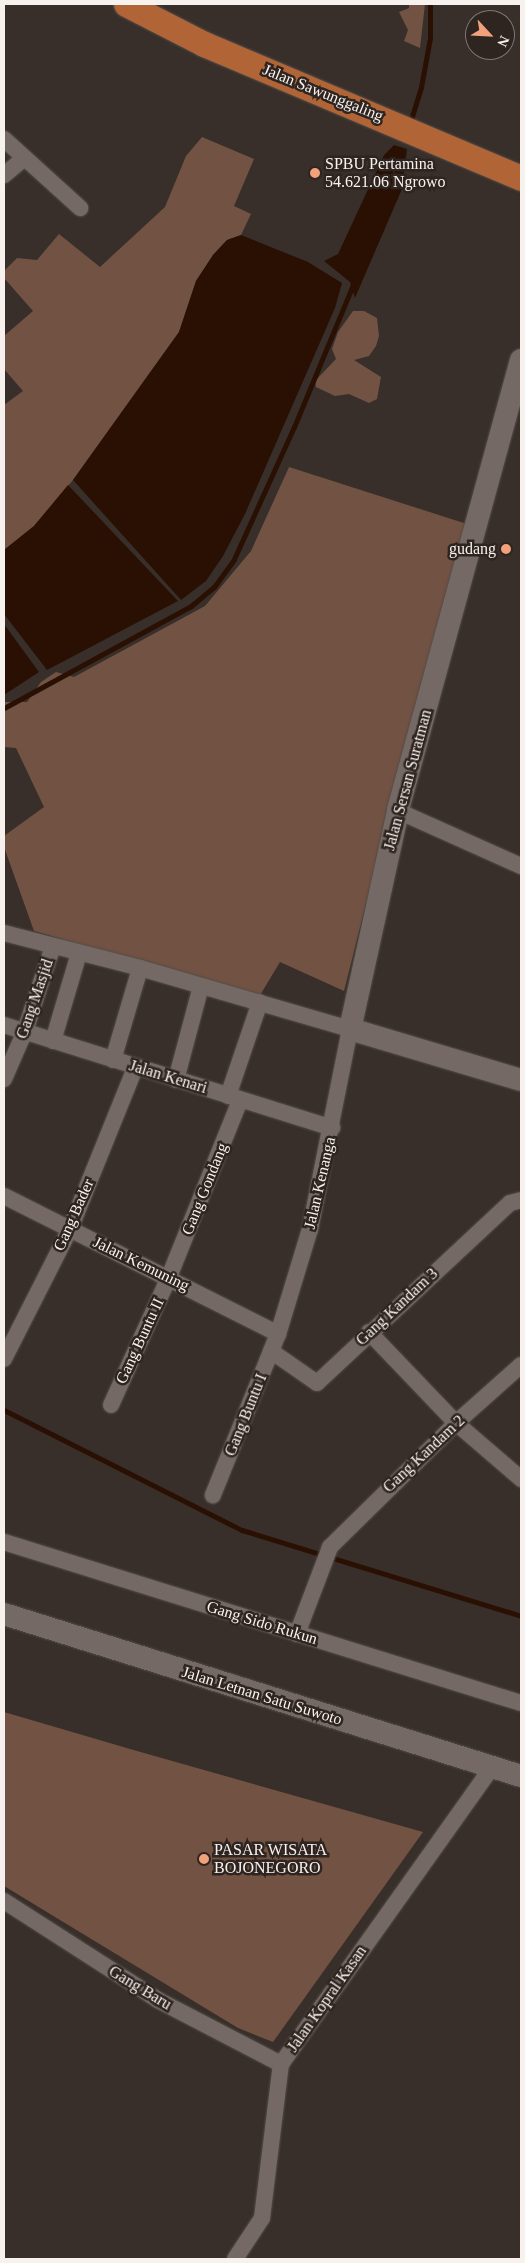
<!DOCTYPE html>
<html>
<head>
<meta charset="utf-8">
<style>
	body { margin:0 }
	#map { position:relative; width:525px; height:2263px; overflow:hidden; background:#382f2a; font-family:"Times New Roman",serif }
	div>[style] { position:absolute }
	.green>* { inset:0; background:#725243 }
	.water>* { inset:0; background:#2a1003 }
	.stream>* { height:5px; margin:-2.5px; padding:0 2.5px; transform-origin:2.5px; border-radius:2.5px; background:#2a1003 }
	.roads { filter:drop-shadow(0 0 1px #534c48) drop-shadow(0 0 1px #534c48) }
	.minor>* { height:16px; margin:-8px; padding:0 8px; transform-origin:8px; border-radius:8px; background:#746964 }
	.secondary>* { height:22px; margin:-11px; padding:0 11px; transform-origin:11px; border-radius:11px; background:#746964 }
	.primary>* { height:25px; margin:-12.5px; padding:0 12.5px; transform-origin:12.5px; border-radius:12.5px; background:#b16536 }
	.dots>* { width:14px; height:14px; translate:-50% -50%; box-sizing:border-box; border:2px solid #2e2521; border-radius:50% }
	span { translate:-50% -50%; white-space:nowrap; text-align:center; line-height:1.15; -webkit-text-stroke:5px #2e2521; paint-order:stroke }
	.street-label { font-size:16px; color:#f8f2ef }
	.poi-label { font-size:16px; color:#f8f2ef }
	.left { translate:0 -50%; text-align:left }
	.right { translate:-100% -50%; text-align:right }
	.frame { position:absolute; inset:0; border:5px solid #f8f2ef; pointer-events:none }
	.north { position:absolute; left:465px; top:10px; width:50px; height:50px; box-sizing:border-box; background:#2e2521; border:1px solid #7f7773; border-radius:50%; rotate:115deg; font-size:14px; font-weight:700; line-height:20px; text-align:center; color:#f8f2ef }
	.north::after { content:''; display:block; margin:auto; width:18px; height:22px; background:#f1a27b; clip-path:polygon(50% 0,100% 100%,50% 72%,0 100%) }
</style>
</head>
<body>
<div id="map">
	<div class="green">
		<i style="clip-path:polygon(409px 4px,425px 4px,420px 48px,404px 41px,408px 30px,399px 12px,409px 8px)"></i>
		<i style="clip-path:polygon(202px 137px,254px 159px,234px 206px,251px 214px,241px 235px,227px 240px,213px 255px,196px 281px,179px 332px,73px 480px,34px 526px,4px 550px,4px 405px,23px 391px,4px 369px,4px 336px,33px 311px,4px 278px,4px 271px,17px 258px,37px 260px,59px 234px,100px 267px,165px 207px,186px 156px)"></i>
		<i style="clip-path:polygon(353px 311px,364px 311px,377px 318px,379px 336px,376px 346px,369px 356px,354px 360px,381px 377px,377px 399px,369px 403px,349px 394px,335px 396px,316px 387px,315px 381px,336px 359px,332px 349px,338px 332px)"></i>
		<i style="clip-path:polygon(289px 467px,467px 524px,390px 808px,344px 991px,280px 962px,259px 997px,34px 931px,4px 847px,4px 836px,44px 807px,16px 748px,4px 747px,4px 702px,27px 702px,41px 682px,56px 672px,74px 677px,205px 606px,251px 551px)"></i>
		<i style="clip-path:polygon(4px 1712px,137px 1751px,423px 1832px,273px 2042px,238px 2028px,4px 1886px)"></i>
	</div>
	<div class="water">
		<i style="clip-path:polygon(394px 145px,407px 149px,402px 189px,355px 298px,350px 282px,324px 261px,338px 254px,384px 155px)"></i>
		<i style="clip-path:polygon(241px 235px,308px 262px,342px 283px,335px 308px,245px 514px,223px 556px,206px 581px,181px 600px,73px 480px,179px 332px,196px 281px,213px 255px,227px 240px)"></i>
		<i style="clip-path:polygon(68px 485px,178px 601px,47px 670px,4px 614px,4px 550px,34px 526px)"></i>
		<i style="clip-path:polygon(4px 624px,39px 672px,4px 695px)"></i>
	</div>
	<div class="stream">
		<i style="left:410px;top:123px;width:38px;rotate:-73deg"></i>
		<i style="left:421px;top:87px;width:50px;rotate:-79.6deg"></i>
		<i style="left:430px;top:38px;width:34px;rotate:-90deg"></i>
		<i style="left:4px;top:708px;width:213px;rotate:-28.6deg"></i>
		<i style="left:191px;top:606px;width:30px;rotate:-40deg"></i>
		<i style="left:214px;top:587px;width:34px;rotate:-54deg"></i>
		<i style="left:234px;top:559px;width:145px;rotate:-65.6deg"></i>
		<i style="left:294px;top:427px;width:157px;rotate:-67.5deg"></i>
		<i style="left:4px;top:1410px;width:267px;rotate:26.8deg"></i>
		<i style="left:242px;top:1530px;width:292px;rotate:17.1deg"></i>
	</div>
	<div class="roads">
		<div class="minor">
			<i style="left:4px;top:139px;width:103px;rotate:42.2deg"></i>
			<i style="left:4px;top:175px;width:26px;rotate:-40deg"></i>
			<i style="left:398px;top:811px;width:135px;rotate:24.1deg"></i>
			<i style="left:4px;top:933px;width:140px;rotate:14.4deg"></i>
			<i style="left:140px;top:968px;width:219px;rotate:16.2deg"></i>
			<i style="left:350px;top:1029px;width:204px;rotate:101.3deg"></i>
			<i style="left:310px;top:1229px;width:110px;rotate:106.9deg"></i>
			<i style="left:278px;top:1334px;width:174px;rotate:112deg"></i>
			<i style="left:4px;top:1025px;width:344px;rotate:17.4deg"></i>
			<i style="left:53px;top:1041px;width:92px;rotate:-73.5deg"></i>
			<i style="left:113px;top:1060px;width:96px;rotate:-73.6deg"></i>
			<i style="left:4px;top:1079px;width:52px;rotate:-66.4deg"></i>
			<i style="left:25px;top:1031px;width:89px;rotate:-71.8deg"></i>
			<i style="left:176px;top:1080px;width:97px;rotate:-75.1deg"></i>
			<i style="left:228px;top:1096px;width:99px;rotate:-71.2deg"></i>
			<i style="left:4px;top:1196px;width:307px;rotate:26.7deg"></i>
			<i style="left:369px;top:1332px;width:126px;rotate:46.3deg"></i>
			<i style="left:456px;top:1423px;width:86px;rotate:40.7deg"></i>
			<i style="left:271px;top:1351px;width:56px;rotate:34.8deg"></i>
			<i style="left:317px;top:1383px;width:264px;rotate:-43deg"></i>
			<i style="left:510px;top:1203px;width:11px;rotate:-15deg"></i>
			<i style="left:4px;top:1359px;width:146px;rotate:-63.1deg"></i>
			<i style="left:70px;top:1229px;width:174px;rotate:-68deg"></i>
			<i style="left:111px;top:1405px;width:141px;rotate:-65.6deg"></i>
			<i style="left:169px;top:1277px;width:191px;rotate:-68.1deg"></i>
			<i style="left:4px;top:1542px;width:541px;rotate:17.3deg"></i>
			<i style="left:297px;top:1634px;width:93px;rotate:-69.2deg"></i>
			<i style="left:330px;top:1547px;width:177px;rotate:-44.5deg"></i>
			<i style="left:456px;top:1423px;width:87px;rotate:-41.7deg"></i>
			<i style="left:4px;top:1901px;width:183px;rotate:32.7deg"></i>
			<i style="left:158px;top:2000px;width:139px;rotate:27.5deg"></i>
			<i style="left:235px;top:2259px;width:49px;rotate:-56.6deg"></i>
			<i style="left:262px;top:2218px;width:155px;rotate:-83deg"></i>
			<i style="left:281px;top:2064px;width:364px;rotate:-54.6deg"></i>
		</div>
		<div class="secondary">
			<i style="left:521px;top:360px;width:467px;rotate:105.3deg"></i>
			<i style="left:398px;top:811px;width:223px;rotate:102.4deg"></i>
			<i style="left:350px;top:1029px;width:178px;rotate:16.6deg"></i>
			<i style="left:4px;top:1614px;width:542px;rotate:17.4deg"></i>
		</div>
		<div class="primary">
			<i style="left:126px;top:4px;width:88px;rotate:27.1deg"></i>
			<i style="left:204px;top:44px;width:344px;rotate:22.9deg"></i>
		</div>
	</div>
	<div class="dots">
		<i style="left:315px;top:173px;background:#f1a27b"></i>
		<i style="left:506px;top:549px;background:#f1a27b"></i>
		<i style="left:204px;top:1859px;background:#f1a27b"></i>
	</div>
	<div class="street-label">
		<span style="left:323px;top:93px;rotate:22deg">Jalan Sawunggaling</span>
		<span style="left:408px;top:780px;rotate:-75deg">Jalan Sersan Suratman</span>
		<span style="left:35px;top:999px;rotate:-71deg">Gang Masjid</span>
		<span style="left:168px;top:1077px;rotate:17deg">Jalan Kenari</span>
		<span style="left:320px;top:1183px;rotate:-77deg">Jalan Kenanga</span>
		<span style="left:205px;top:1189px;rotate:-68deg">Gang Gondang</span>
		<span style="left:74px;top:1215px;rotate:-66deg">Gang Bader</span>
		<span style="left:141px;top:1264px;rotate:26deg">Jalan Kemuning</span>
		<span style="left:397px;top:1307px;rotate:-43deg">Gang Kandam 3</span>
		<span style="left:140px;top:1341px;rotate:-65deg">Gang Buntu II</span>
		<span style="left:246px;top:1415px;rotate:-68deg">Gang Buntu I</span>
		<span style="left:424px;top:1454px;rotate:-43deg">Gang Kandam 2</span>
		<span style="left:262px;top:1623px;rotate:17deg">Gang Sido Rukun</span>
		<span style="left:262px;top:1696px;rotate:17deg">Jalan Letnan Satu Suwoto</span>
		<span style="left:140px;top:1988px;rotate:31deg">Gang Baru</span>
		<span style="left:327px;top:1999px;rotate:-55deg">Jalan Kopral Kasan</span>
	</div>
	<div class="poi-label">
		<span class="left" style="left:325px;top:173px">SPBU Pertamina<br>54.621.06 Ngrowo</span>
		<span class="right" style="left:496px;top:549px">gudang</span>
		<span class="left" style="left:214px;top:1859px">PASAR WISATA<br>BOJONEGORO</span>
	</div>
	<div class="frame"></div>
	<div class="north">N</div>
</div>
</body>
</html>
